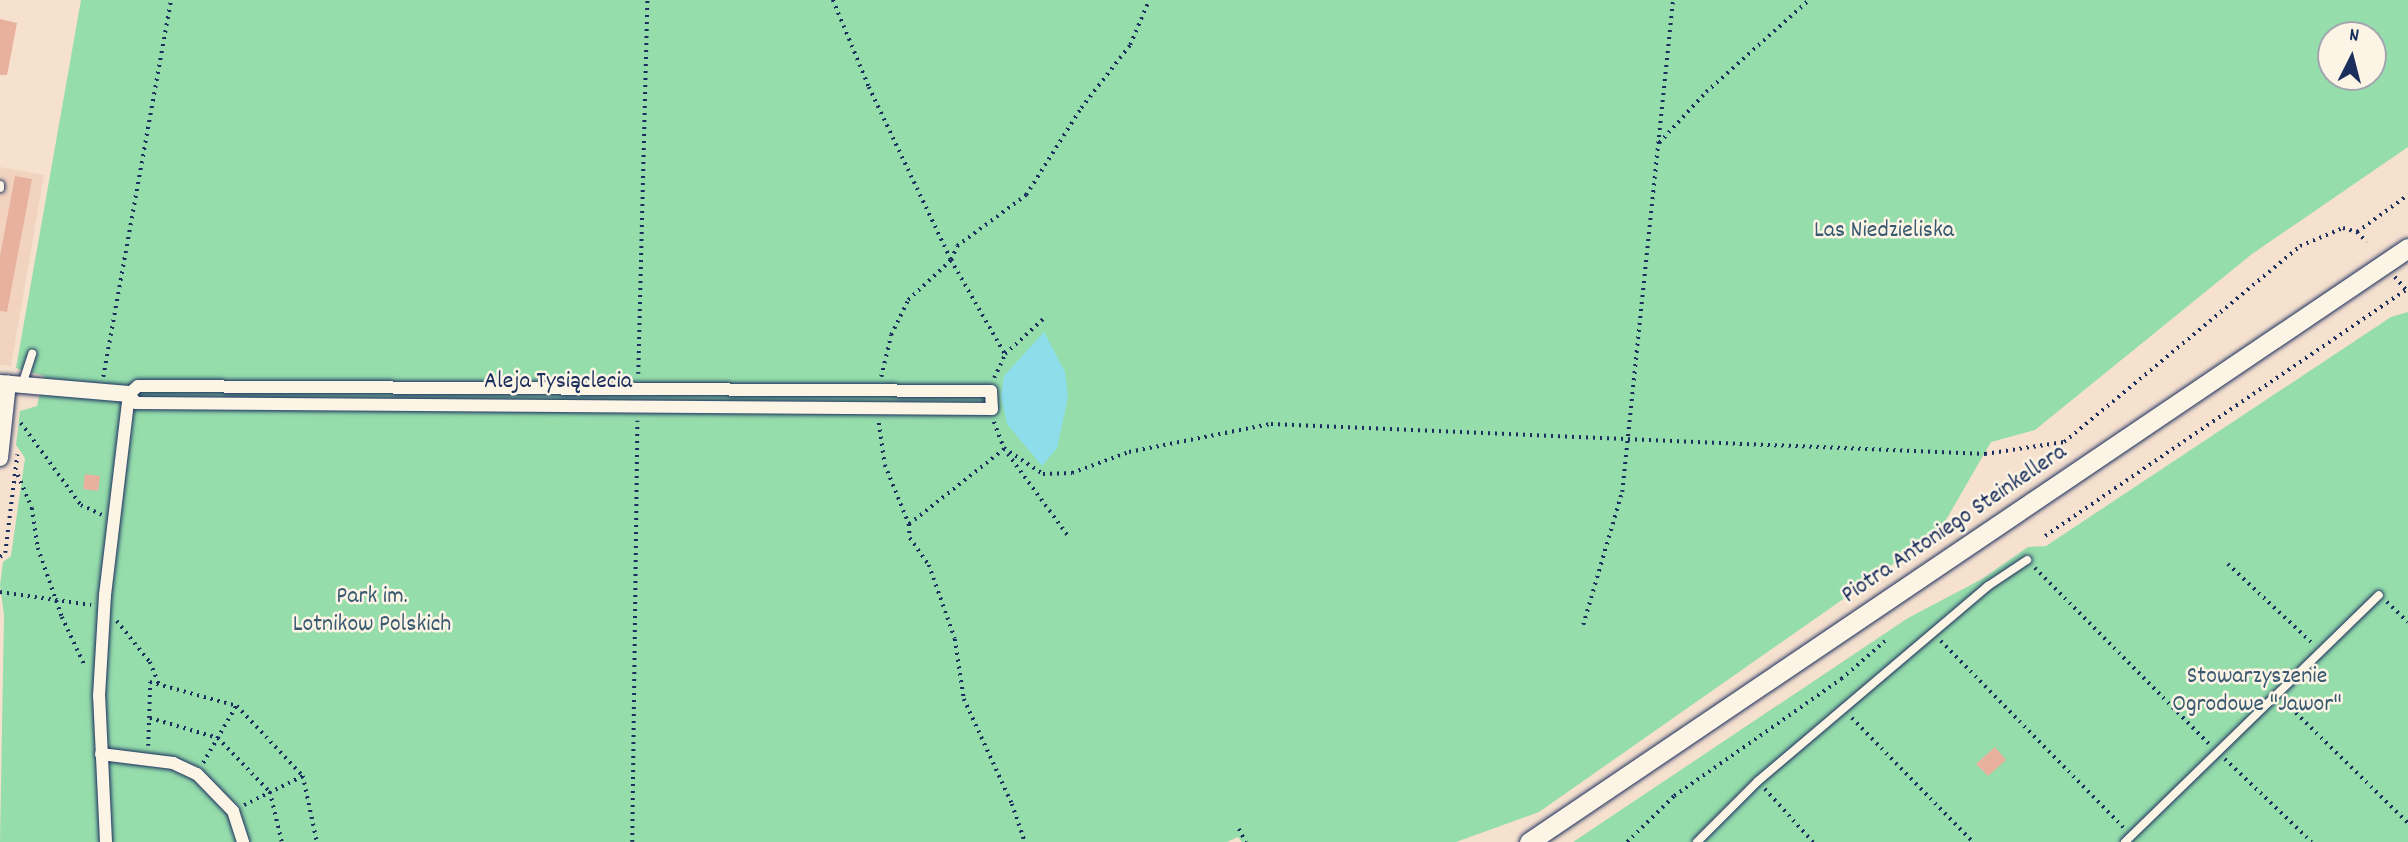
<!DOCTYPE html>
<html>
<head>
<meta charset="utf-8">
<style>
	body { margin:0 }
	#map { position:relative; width:2408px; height:842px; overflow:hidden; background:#f6e1cf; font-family:Dekko,sans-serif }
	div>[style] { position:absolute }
	.built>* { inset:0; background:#f2d3c0 }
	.green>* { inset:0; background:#96ddac }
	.water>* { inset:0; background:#8dddeb }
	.building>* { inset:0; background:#e7b19d }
	.path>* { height:3.5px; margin-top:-1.75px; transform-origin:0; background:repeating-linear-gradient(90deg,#1b2f5e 0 2px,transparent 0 7px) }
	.roads { filter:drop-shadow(0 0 2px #1b2f5e) drop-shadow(0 0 2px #1b2f5e) }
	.service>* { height:8px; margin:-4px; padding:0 4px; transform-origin:4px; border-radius:4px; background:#fcf5e5 }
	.pedestrian>* { height:12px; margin:-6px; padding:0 6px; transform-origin:6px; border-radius:6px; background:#fcf5e5 }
	.minor>* { height:16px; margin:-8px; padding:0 8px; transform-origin:8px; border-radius:8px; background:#fcf5e5 }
	.tertiary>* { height:19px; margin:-9.5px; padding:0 9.5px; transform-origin:9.5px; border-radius:9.5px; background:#fcf5e5 }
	span { translate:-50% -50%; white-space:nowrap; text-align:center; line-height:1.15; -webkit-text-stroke:5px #fcf5e5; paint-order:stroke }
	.park-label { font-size:24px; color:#3a5a72 }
	.street-label { font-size:24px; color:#1b2f5e }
	.north { position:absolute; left:2317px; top:21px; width:70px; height:70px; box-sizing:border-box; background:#fcf5e5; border:2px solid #a2a6af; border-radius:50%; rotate:6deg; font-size:19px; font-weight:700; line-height:28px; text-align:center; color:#1b2f5e }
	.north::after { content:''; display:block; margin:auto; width:24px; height:32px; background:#1b2f5e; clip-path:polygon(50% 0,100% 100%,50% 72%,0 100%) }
</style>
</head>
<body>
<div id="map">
	<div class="built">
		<i style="clip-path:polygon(0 167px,44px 175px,11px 366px,0 365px)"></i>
	</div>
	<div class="green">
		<i style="clip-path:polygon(evenodd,81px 0,2408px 0,2408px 147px,2252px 254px,2035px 430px,1991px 442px,1939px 532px,1539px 812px,1456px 842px,1242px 842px,1238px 837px,1227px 842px,0 842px,4px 615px,0 585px,3px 562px,11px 556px,25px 458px,16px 445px,20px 411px,37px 406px,44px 376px,16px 368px,81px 0,2331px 35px,2373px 35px,2373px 77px,2331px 77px,2331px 35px)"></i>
		<i style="clip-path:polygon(2408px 312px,2408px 842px,1573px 842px,1908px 618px,1982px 579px,2028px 547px,2046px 546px,2391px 317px)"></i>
	</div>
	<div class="water">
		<i style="clip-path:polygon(1044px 332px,1065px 372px,1068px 397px,1057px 448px,1042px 466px,1007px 424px,1001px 396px,1004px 376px)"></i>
	</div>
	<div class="building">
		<i style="clip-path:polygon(0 19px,17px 23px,7px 75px,0 75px)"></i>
		<i style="clip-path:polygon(15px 176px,32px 179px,7px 312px,0 311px,0 256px)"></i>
		<i style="clip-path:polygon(85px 474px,100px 476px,98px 491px,83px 489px)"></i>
		<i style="clip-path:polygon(1995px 747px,2006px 760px,1988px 776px,1976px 764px)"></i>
	</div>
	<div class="path">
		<i style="left:833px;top:0;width:94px;rotate:67.5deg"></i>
		<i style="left:869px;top:87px;width:191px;rotate:64.6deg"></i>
		<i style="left:951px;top:260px;width:108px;rotate:60.1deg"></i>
		<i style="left:1659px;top:143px;width:69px;rotate:-47.3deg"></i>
		<i style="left:1706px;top:92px;width:138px;rotate:-41.8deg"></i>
		<i style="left:2357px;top:232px;width:63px;rotate:-36deg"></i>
		<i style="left:2395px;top:277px;width:20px;rotate:49deg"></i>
		<i style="left:638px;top:374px;width:374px;rotate:-88.6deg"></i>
		<i style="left:103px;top:377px;width:383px;rotate:-79.8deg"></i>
		<i style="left:881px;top:377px;width:43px;rotate:-76.6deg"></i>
		<i style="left:891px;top:335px;width:39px;rotate:-64deg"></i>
		<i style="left:908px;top:300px;width:59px;rotate:-42.9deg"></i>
		<i style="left:951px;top:260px;width:15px;rotate:-67deg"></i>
		<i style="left:957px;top:246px;width:86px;rotate:-36.5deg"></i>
		<i style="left:1026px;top:195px;width:103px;rotate:-57.7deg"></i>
		<i style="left:1081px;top:108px;width:80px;rotate:-52.1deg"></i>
		<i style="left:1130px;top:45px;width:49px;rotate:-67.1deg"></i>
		<i style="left:994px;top:378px;width:26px;rotate:-65deg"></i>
		<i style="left:1005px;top:354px;width:52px;rotate:-42.6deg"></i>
		<i style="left:994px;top:422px;width:28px;rotate:69deg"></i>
		<i style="left:1004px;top:448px;width:47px;rotate:33.7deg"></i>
		<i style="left:1043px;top:474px;width:29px;rotate:-2deg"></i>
		<i style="left:1072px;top:473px;width:61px;rotate:-20.2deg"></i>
		<i style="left:1129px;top:452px;width:145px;rotate:-11.2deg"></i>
		<i style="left:1271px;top:424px;width:715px;rotate:2.41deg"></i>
		<i style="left:1985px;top:454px;width:80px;rotate:-8.6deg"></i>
		<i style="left:2064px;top:442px;width:307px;rotate:-39.7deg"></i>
		<i style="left:2300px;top:246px;width:47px;rotate:-22.7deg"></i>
		<i style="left:2343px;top:228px;width:15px;rotate:16deg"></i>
		<i style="left:2357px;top:232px;width:14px;rotate:45deg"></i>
		<i style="left:21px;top:423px;width:102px;rotate:53.8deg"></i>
		<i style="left:81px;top:505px;width:23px;rotate:25deg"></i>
		<i style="left:879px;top:423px;width:42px;rotate:81.9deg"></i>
		<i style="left:885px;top:465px;width:64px;rotate:67.9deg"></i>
		<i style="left:909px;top:524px;width:121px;rotate:-38.3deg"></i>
		<i style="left:1008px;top:454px;width:103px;rotate:53.7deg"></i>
		<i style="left:18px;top:475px;width:36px;rotate:67deg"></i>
		<i style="left:32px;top:508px;width:40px;rotate:81.5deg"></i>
		<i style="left:38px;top:548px;width:73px;rotate:70.8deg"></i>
		<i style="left:62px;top:617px;width:54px;rotate:64.9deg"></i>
		<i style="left:909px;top:524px;width:14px;rotate:86deg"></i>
		<i style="left:910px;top:538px;width:33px;rotate:55deg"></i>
		<i style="left:929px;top:565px;width:78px;rotate:70.6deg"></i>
		<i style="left:955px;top:639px;width:61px;rotate:81.5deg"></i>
		<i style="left:964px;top:699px;width:115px;rotate:65.4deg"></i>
		<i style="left:1012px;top:804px;width:40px;rotate:71.1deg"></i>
		<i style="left:2045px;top:536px;width:436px;rotate:-34.3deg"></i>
		<i style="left:0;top:557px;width:6px;rotate:-39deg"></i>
		<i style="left:5px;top:553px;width:99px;rotate:-83deg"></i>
		<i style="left:2228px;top:564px;width:115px;rotate:43.2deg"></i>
		<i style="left:2035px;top:568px;width:247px;rotate:45.3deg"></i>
		<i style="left:0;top:592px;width:92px;rotate:8.1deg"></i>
		<i style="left:2387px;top:602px;width:29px;rotate:44deg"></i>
		<i style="left:117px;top:621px;width:53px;rotate:51.2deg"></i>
		<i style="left:150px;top:662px;width:24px;rotate:68deg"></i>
		<i style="left:1583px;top:625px;width:139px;rotate:-73.7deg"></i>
		<i style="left:1622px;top:492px;width:495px;rotate:-84.1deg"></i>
		<i style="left:1941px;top:641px;width:262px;rotate:45.6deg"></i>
		<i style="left:2286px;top:703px;width:171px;rotate:44.5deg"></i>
		<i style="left:150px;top:718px;width:71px;rotate:16.4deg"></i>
		<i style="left:218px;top:738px;width:75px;rotate:46.1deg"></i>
		<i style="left:270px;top:792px;width:51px;rotate:76.5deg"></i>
		<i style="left:1852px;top:718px;width:173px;rotate:45.7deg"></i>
		<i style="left:148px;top:746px;width:64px;rotate:-88.2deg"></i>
		<i style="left:150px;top:682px;width:90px;rotate:15.4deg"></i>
		<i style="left:237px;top:706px;width:96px;rotate:46.7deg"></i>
		<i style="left:303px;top:776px;width:67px;rotate:78deg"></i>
		<i style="left:2225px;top:759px;width:120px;rotate:43.7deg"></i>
		<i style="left:203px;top:763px;width:66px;rotate:-59.9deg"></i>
		<i style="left:1765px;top:789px;width:72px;rotate:47.8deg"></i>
		<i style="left:244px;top:805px;width:66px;rotate:-26.2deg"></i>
		<i style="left:1239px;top:829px;width:15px;rotate:62deg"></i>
		<i style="left:632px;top:842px;width:421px;rotate:-89.3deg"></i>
		<i style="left:1627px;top:842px;width:66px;rotate:-44.4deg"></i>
		<i style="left:1674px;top:796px;width:204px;rotate:-35deg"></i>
		<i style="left:1841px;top:679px;width:58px;rotate:-40.8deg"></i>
	</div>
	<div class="roads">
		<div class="service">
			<i style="left:0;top:185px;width:3px;rotate:90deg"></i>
			<i style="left:22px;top:385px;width:33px;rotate:-72deg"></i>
			<i style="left:1697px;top:842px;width:86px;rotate:-45deg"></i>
			<i style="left:1758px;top:781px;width:302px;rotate:-40.3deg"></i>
			<i style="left:1988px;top:586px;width:47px;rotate:-33.7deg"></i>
			<i style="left:2125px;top:842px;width:354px;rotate:-44.2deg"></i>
		</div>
		<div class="pedestrian">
			<i style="left:138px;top:386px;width:853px;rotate:0.34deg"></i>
			<i style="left:991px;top:391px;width:18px;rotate:87deg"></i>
			<i style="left:992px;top:409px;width:856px;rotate:-179.6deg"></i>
			<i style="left:136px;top:403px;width:11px;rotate:-128deg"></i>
			<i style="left:129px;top:394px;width:12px;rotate:-42deg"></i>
			<i style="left:101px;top:754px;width:73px;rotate:7.1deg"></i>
			<i style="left:173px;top:763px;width:26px;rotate:25deg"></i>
			<i style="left:197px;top:774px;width:52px;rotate:45.8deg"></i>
			<i style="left:233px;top:811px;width:33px;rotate:72deg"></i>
			<i style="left:106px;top:842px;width:146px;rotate:-92.7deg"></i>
			<i style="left:99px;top:696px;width:101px;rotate:-86.6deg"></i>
			<i style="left:105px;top:595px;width:202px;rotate:-83.2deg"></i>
		</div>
		<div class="minor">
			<i style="left:0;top:383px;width:129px;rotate:4.9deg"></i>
			<i style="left:0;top:458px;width:75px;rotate:-83.9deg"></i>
		</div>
		<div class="tertiary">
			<i style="left:1529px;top:842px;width:1061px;rotate:-34.05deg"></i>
		</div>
	</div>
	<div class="park-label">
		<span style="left:1884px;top:232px">Las Niedzieliska</span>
		<span style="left:372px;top:612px">Park im.<br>Lotnikow Polskich</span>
		<span style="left:2257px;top:692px">Stowarzyszenie<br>Ogrodowe "Jawor"</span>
	</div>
	<div class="street-label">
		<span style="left:558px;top:383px">Aleja Tysiąclecia</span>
		<span style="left:1955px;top:525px;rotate:-34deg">Piotra Antoniego Steinkellera</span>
	</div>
	<div class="north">N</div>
</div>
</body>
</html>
